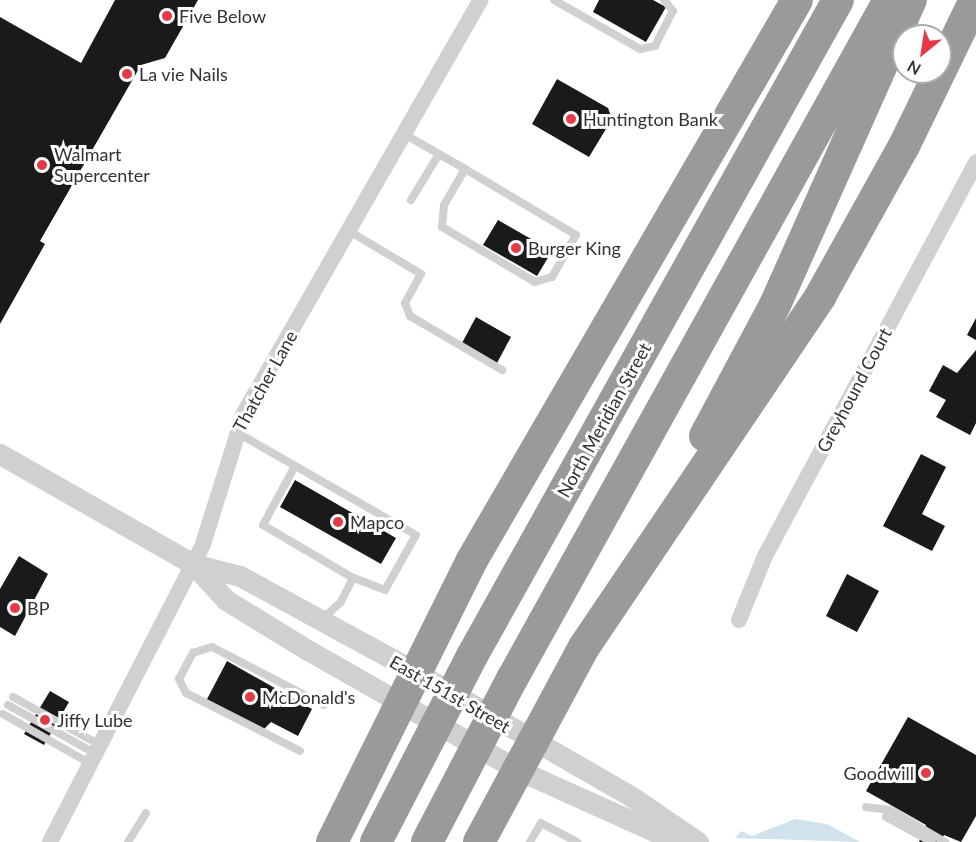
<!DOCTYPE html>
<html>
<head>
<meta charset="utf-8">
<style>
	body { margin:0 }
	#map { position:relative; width:976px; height:842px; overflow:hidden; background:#fff; font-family:Lato,sans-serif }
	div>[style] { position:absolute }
	.water>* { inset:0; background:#cfe2ee }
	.building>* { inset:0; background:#1a1a1a }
	.service>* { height:8px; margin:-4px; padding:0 4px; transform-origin:4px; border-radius:4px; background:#d0d0d0 }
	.minor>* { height:16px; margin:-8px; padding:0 8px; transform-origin:8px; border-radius:8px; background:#d0d0d0 }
	.tertiary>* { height:21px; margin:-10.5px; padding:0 10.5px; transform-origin:10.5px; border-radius:10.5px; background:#d0d0d0 }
	.motorway>* { height:32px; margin:-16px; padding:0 16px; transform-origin:16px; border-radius:16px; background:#9a9a9a }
	.dots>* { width:16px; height:16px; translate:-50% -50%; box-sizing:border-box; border:3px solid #fff; border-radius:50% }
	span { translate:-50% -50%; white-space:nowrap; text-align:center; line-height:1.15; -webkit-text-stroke:6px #fff; paint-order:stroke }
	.poi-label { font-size:18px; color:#333 }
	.left { translate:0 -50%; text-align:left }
	.right { translate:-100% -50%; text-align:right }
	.street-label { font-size:18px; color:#333 }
	.north { position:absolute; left:892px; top:24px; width:60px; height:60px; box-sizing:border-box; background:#fff; border:2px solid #adadad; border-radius:50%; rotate:210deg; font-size:16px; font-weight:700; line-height:24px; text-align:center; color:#333 }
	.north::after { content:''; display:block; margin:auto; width:21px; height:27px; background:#e63946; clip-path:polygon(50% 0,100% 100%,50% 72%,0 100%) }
</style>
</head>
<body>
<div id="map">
	<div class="water">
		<i style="clip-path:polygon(795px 819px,827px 824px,860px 842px,735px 838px,741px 831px,752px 836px)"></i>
	</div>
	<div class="building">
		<i style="clip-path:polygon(115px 0,198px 0,165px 58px,141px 65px,40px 241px,45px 244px,0 324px,0 17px,81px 63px)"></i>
		<i style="clip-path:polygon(599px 0,653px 0,666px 7px,646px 42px,593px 12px)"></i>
		<i style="clip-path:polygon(557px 79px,608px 108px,612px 119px,589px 157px,532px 124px)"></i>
		<i style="clip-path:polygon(498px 220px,552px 251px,537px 276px,483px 245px)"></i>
		<i style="clip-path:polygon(476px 317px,511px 337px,497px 363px,462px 343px)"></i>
		<i style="clip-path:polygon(976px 318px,976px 340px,967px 335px)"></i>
		<i style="clip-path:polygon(976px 350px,976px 423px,970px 435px,936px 417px,946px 400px,929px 391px,943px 365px,957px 373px)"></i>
		<i style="clip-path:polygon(921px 454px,946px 467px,922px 514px,945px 526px,932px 551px,883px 526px)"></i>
		<i style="clip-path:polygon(295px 480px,396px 538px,381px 564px,280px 507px)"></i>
		<i style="clip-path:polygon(19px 556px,48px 574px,15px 636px,0 627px,0 589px)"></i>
		<i style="clip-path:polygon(847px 574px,879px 591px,857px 632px,826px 616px)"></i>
		<i style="clip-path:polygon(227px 661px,312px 709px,298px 736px,271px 722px,263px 730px,206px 701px)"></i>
		<i style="clip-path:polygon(50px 691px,69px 702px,44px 745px,24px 734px)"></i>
		<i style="clip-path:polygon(908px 717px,976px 755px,976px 816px,961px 842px,944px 835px,940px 842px,919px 842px,926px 825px,866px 791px)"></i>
	</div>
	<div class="service">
		<i style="left:554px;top:0;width:99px;rotate:29.7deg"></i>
		<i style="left:640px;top:49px;width:15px;rotate:-11deg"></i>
		<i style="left:655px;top:46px;width:39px;rotate:-63deg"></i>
		<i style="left:673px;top:11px;width:14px;rotate:-129deg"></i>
		<i style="left:404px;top:134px;width:70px;rotate:29.8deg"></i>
		<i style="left:465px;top:169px;width:129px;rotate:30.7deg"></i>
		<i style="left:576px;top:235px;width:48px;rotate:119.7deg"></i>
		<i style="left:552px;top:277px;width:18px;rotate:164deg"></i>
		<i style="left:535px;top:282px;width:108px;rotate:-149.4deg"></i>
		<i style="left:442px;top:227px;width:22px;rotate:-85deg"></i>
		<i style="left:444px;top:205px;width:42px;rotate:-59.7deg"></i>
		<i style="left:411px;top:200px;width:54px;rotate:-58.7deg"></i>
		<i style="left:349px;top:231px;width:84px;rotate:30.8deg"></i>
		<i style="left:421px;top:274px;width:33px;rotate:119deg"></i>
		<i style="left:405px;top:303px;width:14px;rotate:69deg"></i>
		<i style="left:410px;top:316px;width:107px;rotate:30.4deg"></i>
		<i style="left:236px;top:432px;width:207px;rotate:29.8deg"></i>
		<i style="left:416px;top:535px;width:63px;rotate:119.4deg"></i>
		<i style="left:385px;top:590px;width:34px;rotate:-159deg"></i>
		<i style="left:353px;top:578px;width:27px;rotate:117deg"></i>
		<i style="left:341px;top:602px;width:27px;rotate:138deg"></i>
		<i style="left:295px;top:466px;width:67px;rotate:118.5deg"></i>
		<i style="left:263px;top:525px;width:104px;rotate:30.5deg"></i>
		<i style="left:13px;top:697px;width:99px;rotate:28.9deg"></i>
		<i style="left:8px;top:705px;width:101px;rotate:29.1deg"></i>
		<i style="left:3px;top:714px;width:101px;rotate:29.6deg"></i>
		<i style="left:300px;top:751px;width:128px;rotate:-153deg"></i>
		<i style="left:186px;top:693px;width:16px;rotate:-117deg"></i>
		<i style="left:179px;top:679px;width:30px;rotate:-62deg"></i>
		<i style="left:193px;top:653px;width:20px;rotate:-18deg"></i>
		<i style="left:212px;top:647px;width:126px;rotate:27.4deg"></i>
		<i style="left:866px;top:807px;width:24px;rotate:7deg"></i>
		<i style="left:890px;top:810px;width:64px;rotate:30.2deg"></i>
		<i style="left:886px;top:817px;width:52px;rotate:28.5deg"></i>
		<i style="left:128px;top:842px;width:34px;rotate:-58deg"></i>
		<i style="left:530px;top:842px;width:22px;rotate:-60deg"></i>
		<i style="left:541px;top:823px;width:41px;rotate:27.8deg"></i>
	</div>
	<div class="minor">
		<i style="left:739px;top:620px;width:69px;rotate:-67.9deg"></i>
		<i style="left:765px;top:556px;width:447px;rotate:-61.8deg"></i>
		<i style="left:50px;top:842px;width:335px;rotate:-62.8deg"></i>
		<i style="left:203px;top:544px;width:137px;rotate:-72.6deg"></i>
		<i style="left:244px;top:413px;width:476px;rotate:-60.2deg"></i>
	</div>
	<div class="tertiary">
		<i style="left:0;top:454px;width:222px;rotate:29.7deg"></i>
		<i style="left:193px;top:564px;width:49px;rotate:14.3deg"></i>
		<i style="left:240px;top:576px;width:198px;rotate:28.6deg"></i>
		<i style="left:414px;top:671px;width:252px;rotate:30deg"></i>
		<i style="left:632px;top:797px;width:80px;rotate:34.3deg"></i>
		<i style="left:193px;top:564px;width:49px;rotate:47.5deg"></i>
		<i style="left:226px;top:600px;width:94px;rotate:31.5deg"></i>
		<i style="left:306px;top:649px;width:242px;rotate:29.7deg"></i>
		<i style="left:516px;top:769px;width:175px;rotate:24.2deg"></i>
	</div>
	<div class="motorway">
		<i style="left:705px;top:436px;width:149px;rotate:-61.9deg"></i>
		<i style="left:775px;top:305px;width:334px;rotate:-66deg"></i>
		<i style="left:332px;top:842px;width:315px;rotate:-63.6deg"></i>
		<i style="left:472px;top:560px;width:647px;rotate:-59.87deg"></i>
		<i style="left:376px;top:842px;width:209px;rotate:-62.7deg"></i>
		<i style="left:472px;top:656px;width:751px;rotate:-60.84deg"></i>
		<i style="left:427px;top:842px;width:184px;rotate:-62.5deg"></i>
		<i style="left:512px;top:679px;width:777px;rotate:-60.96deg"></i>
		<i style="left:479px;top:842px;width:221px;rotate:-61.7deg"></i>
		<i style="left:584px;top:647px;width:424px;rotate:-56deg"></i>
		<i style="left:821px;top:295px;width:171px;rotate:-60.9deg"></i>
		<i style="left:904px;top:146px;width:162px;rotate:-64.1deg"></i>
	</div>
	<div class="dots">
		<i style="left:167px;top:16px;background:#e63946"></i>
		<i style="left:127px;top:74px;background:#e63946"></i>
		<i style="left:571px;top:119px;background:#e63946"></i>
		<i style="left:42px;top:165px;background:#e63946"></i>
		<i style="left:516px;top:248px;background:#e63946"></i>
		<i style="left:338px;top:522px;background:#e63946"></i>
		<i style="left:15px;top:608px;background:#e63946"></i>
		<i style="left:250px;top:697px;background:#e63946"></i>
		<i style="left:45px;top:720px;background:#e63946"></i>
		<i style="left:926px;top:773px;background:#e63946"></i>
	</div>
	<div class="poi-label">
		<span class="left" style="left:179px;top:16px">Five Below</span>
		<span class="left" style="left:139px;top:74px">La vie Nails</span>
		<span class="left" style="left:583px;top:119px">Huntington Bank</span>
		<span class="left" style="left:54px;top:165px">Walmart<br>Supercenter</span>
		<span class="left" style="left:528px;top:248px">Burger King</span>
		<span class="left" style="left:350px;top:522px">Mapco</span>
		<span class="left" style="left:27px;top:608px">BP</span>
		<span class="left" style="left:262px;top:697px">McDonald's</span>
		<span class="left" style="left:57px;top:720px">Jiffy Lube</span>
		<span class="right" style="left:914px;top:773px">Goodwill</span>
	</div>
	<div class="street-label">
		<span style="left:265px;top:381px;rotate:-61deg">Thatcher Lane</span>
		<span style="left:854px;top:390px;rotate:-62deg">Greyhound Court</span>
		<span style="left:604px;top:420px;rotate:-61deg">North Meridian Street</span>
		<span style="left:450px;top:694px;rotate:30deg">East 151st Street</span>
	</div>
	<div class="north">N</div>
</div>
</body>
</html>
